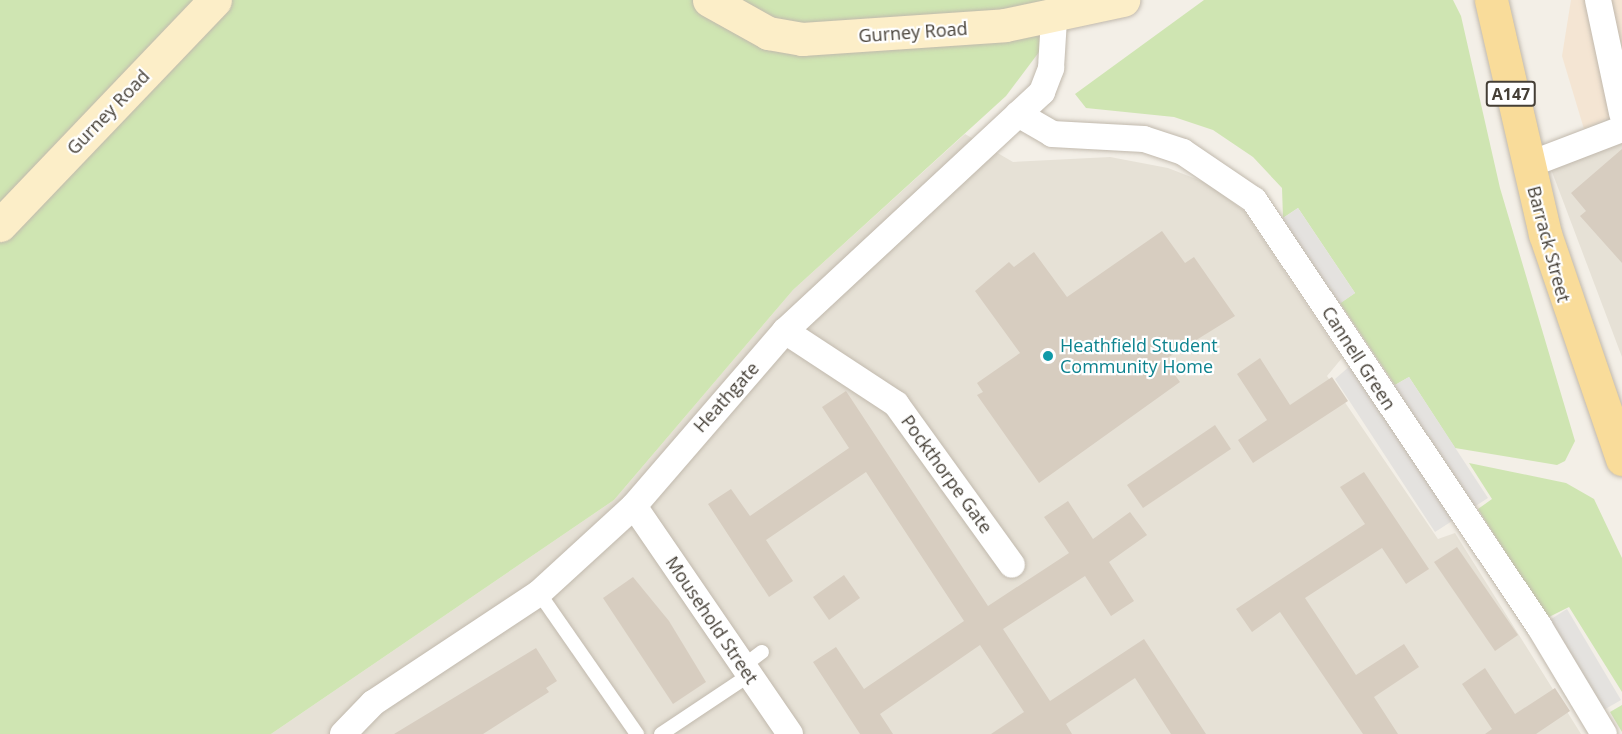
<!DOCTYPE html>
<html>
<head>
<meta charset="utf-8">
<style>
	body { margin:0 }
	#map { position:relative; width:1622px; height:734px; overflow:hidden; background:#f3efe7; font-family:"Open Sans",sans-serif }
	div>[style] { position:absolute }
	.residential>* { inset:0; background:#e6e1d6 }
	.commercial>* { inset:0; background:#f4e5d3 }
	.green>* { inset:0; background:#cfe5b2 }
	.parking>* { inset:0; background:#e4e2df }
	.building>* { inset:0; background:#d7cdc0 }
	.roads { filter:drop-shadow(0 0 2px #c1b9ad) drop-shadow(0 0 2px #c1b9ad) }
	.lane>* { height:14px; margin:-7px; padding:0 7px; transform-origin:7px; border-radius:7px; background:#fff }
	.street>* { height:26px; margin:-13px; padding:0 13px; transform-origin:13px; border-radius:13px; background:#fff }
	.secondary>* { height:33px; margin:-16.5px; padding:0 16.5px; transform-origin:16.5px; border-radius:16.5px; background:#fceec8 }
	.primary>* { height:33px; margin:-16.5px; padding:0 16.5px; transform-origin:16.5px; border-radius:16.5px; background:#f9dc9a }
	.dots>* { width:16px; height:16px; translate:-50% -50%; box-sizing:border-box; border:3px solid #fff; border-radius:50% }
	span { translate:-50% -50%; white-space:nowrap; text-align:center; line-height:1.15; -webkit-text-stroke:4.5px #fff; paint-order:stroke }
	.shield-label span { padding:2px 4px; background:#fff; border:2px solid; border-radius:4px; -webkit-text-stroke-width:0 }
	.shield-label { font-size:16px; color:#453f36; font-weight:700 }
	.street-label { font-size:18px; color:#453f36 }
	.culture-label { font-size:18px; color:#0d838f }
	.left { translate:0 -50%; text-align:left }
</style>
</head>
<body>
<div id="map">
	<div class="residential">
		<i style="clip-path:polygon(1622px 112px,1622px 357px,1543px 148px)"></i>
		<i style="clip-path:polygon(965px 134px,1013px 162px,1110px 157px,1168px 168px,1209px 184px,1244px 211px,1342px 358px,1327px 376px,1438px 539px,1455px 533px,1581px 734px,271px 734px,614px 500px,793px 290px)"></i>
	</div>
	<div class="commercial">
		<i style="clip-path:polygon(1571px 0,1622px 0,1622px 112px,1584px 129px,1562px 56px)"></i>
	</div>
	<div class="green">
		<i style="clip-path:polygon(0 0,1078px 0,1006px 96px,793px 290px,614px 500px,271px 734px,0 734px)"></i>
		<i style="clip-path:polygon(1204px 0,1453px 0,1461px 16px,1500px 188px,1575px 441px,1565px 461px,1557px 465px,1455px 448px,1409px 377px,1395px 385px,1340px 303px,1355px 293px,1298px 208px,1283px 218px,1282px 188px,1253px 157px,1213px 130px,1174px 117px,1086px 108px,1075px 94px)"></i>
		<i style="clip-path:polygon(1469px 463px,1566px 483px,1594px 499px,1622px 558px,1622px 692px,1569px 607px,1547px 618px,1478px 509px,1492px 499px)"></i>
		<i style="clip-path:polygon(1622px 705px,1622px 732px,1610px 712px)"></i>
	</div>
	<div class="parking">
		<i style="clip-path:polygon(1298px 208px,1355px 293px,1338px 305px,1280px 220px)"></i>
		<i style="clip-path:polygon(1351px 365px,1395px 385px,1409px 377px,1488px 498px,1435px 532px,1335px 379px)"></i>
		<i style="clip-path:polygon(1567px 609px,1621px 700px,1602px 711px,1548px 621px)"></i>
	</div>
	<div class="building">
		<i style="clip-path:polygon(1622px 149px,1622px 263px,1580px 216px,1586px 211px,1571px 193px)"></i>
		<i style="clip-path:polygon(1162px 231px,1185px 263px,1194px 257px,1235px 316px,1164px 360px,1180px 382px,1039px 483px,977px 395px,983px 392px,977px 383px,1020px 353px,975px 291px,1009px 262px,1014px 267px,1034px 252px,1067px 297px)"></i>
		<i style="clip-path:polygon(1260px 358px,1290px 405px,1332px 377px,1348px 401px,1253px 463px,1238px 440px,1267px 420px,1237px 374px)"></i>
		<i style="clip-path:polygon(846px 391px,988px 606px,1069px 553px,1044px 517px,1068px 501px,1093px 539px,1130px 512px,1147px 535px,1109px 562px,1134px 601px,1111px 616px,1085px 576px,1003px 629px,1050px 701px,1144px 639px,1206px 734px,1171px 734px,1135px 678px,1066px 724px,1072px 734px,991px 734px,1024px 712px,980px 645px,880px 714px,893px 734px,860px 734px,813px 662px,836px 647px,864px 689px,964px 621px,866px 472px,766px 540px,793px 581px,769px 597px,708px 504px,731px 489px,750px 516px,849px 448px,822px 407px)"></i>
		<i style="clip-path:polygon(1215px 425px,1231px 449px,1143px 508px,1127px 485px)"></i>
		<i style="clip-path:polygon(1364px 472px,1429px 569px,1406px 584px,1382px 548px,1305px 598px,1356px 675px,1404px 644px,1419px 667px,1374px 697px,1398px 734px,1363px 734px,1280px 612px,1252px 632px,1236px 609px,1365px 524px,1340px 487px)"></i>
		<i style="clip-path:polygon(1457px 547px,1518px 635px,1495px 651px,1434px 562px)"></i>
		<i style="clip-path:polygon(844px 575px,860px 598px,829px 620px,813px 597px)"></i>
		<i style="clip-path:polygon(633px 577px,669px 621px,706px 682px,673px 704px,603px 598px)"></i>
		<i style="clip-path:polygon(536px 648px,557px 681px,546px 688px,549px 692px,483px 734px,394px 734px)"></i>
		<i style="clip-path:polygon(1485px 668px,1515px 714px,1555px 688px,1570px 711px,1536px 734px,1485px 734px,1492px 729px,1462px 684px)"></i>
	</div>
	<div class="roads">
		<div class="lane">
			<i style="left:539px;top:593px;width:172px;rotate:55.2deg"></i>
			<i style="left:742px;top:667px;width:25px;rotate:-37deg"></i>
			<i style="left:661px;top:734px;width:105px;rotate:-33.7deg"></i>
		</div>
		<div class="street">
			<i style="left:1598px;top:0;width:116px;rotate:78deg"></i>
			<i style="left:1018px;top:114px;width:39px;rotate:30deg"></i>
			<i style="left:1052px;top:134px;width:92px;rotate:3.1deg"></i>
			<i style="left:1144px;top:139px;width:41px;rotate:18.4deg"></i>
			<i style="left:1183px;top:152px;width:86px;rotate:34.1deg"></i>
			<i style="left:1254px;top:200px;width:513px;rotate:56.22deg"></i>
			<i style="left:1539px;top:626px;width:126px;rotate:59deg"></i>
			<i style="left:1528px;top:165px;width:101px;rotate:-21deg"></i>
			<i style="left:785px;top:331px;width:133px;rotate:33.3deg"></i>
			<i style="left:896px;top:404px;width:198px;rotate:54.2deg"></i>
			<i style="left:634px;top:506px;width:276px;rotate:55.6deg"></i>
			<i style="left:343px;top:734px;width:43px;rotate:-45.9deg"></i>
			<i style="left:373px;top:703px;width:199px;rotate:-33.5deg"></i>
			<i style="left:539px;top:593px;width:129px;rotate:-42.5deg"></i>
			<i style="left:634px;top:506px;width:231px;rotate:-49.2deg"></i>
			<i style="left:785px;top:331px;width:351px;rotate:-42.9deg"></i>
			<i style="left:1042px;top:92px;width:26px;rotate:-69deg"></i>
			<i style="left:1051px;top:68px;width:49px;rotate:-86.5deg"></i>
		</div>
		<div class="secondary">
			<i style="left:709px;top:0;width:68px;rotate:29.2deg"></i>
			<i style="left:768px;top:33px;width:35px;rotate:10deg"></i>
			<i style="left:802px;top:39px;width:203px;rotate:-3.9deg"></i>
			<i style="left:1005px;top:25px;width:121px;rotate:-12deg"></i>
			<i style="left:0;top:225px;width:311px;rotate:-46.3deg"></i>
		</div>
		<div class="primary">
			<i style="left:1491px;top:0;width:240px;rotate:77deg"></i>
			<i style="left:1545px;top:234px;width:238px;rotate:71.1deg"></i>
		</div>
	</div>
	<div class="dots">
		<i style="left:1048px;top:356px;background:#0f9aa8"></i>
	</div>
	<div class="shield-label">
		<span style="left:1511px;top:94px">A147</span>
	</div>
	<div class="street-label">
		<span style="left:913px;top:32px;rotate:-4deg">Gurney Road</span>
		<span style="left:108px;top:112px;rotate:-46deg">Gurney Road</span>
		<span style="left:1549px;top:244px;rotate:75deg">Barrack Street</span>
		<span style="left:1359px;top:358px;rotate:57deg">Cannell Green</span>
		<span style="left:726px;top:397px;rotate:-48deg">Heathgate</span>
		<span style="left:947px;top:474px;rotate:54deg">Pockthorpe Gate</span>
		<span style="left:712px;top:620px;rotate:56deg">Mousehold Street</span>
	</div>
	<div class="culture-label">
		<span class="left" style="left:1060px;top:356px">Heathfield Student<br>Community Home</span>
	</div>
</div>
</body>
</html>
